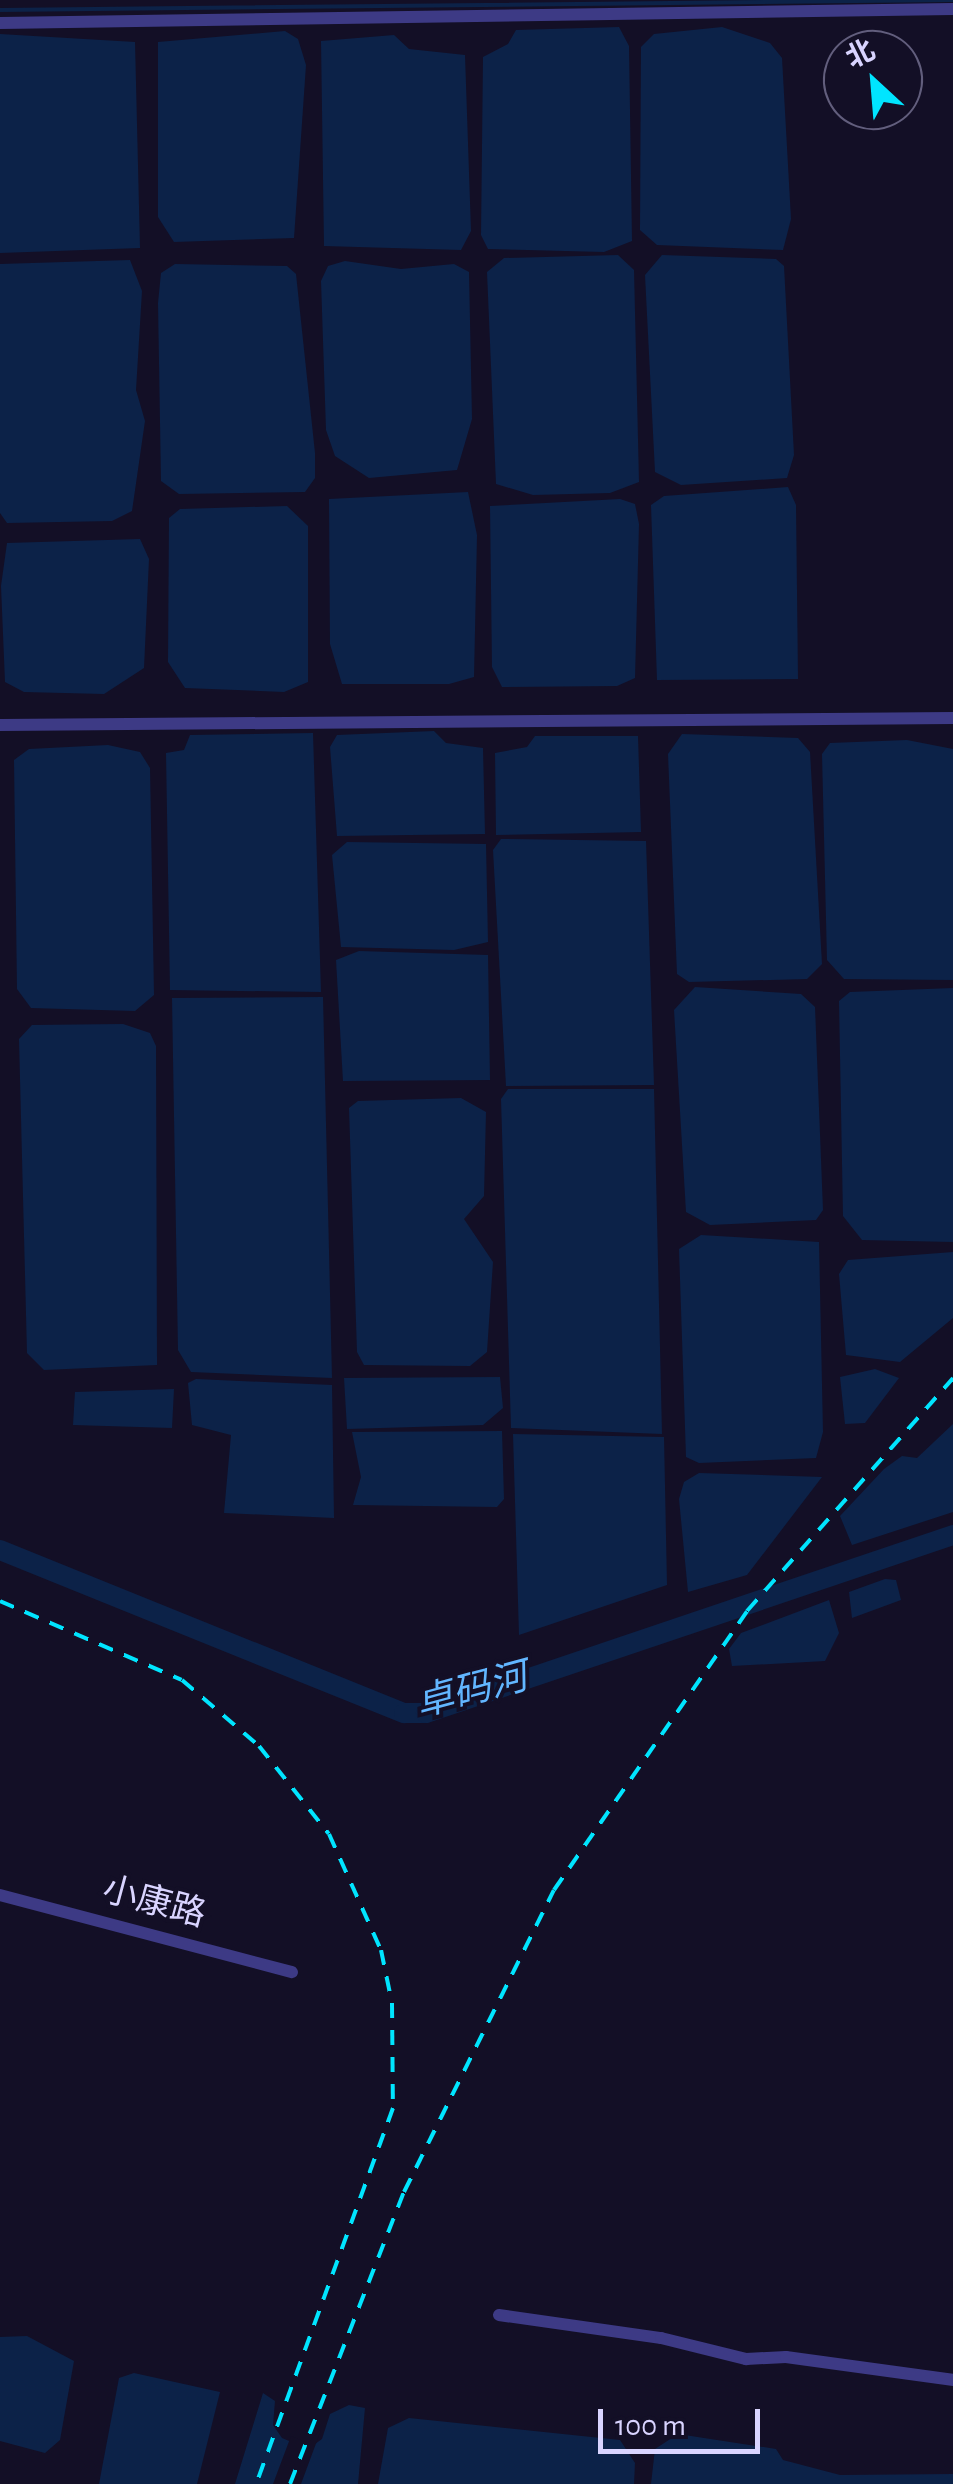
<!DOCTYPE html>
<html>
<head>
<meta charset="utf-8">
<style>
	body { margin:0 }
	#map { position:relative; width:953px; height:2484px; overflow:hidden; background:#130f26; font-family:"Alegreya Sans","Noto Sans SC",sans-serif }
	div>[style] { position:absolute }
	.water>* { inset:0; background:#0c2248 }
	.pier>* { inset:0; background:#130f26 }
	.stream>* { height:4px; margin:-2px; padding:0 2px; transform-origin:2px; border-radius:2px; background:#0c2248 }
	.river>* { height:20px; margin:-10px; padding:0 10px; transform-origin:10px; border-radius:10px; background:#0c2248 }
	.street>* { height:12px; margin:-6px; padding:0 6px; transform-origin:6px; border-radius:6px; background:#3d3a85 }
	.rail>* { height:4px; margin-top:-2px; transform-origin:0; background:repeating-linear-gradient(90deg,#00e5ff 0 15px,transparent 0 27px) }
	span { translate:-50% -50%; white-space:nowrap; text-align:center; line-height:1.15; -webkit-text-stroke:8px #130f26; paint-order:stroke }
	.street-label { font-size:35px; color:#d9d4ff }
	.water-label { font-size:38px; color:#62b6ff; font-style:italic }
	.north { position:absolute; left:823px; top:30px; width:100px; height:100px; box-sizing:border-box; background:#130f26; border:2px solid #625e7d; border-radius:50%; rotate:334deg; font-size:28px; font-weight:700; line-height:40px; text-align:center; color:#d9d4ff }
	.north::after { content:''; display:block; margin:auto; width:35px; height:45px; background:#00e5ff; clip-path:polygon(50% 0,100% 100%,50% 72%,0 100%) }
	.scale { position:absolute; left:598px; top:2409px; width:162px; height:45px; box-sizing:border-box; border:5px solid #d9d4ff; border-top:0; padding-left:12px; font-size:30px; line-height:35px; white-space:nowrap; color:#d9d4ff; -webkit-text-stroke:8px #130f26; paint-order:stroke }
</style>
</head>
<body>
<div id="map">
	<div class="water">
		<i style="clip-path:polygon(619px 27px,629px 46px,632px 241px,604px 252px,488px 249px,481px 235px,483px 57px,508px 44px,516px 30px)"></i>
		<i style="clip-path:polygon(722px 27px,770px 43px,782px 58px,791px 219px,783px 250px,657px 245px,640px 230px,641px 47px,654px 34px)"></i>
		<i style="clip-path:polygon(285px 31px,298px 39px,306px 65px,294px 238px,174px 242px,158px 217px,158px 42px)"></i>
		<i style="clip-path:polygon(0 34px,135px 42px,140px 248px,0 253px)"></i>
		<i style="clip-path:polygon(394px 35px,409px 49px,465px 55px,471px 231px,461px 250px,324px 246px,321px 41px)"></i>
		<i style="clip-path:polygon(618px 255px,634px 270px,639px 482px,610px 493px,533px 495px,496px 484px,487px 272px,504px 258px)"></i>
		<i style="clip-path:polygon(662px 255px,776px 259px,784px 266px,794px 455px,787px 478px,681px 485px,655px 472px,645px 275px)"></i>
		<i style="clip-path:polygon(130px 260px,142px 291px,136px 390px,145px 421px,132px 511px,112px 521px,7px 523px,0 513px,0 264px)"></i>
		<i style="clip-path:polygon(345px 261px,401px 269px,454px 264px,469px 272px,472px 419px,457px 470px,369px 478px,335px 456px,326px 430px,321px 281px,328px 266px)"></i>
		<i style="clip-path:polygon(175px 264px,287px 266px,296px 274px,315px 453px,315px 478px,305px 492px,179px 494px,161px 481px,158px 303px,161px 273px)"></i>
		<i style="clip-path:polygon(788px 487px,796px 505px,798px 679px,657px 680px,651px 505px,664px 496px)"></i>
		<i style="clip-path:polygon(468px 492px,477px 535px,474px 677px,449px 684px,342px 684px,330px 644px,329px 499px)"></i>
		<i style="clip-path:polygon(620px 499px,635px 504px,639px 524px,635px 678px,617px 686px,502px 687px,492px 667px,490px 506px)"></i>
		<i style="clip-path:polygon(287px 506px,308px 526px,308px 682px,284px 692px,185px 688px,168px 662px,169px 518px,180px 509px)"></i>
		<i style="clip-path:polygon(140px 539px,149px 559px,144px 668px,104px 694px,24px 692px,5px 682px,1px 586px,7px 543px)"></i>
		<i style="clip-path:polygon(434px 731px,446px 743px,483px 748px,485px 834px,337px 836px,330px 747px,337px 735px)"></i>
		<i style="clip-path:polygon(313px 733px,321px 992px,170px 990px,166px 753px,184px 750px,190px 735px)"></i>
		<i style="clip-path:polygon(682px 734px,798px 738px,810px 752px,822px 964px,807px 979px,689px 982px,677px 974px,668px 754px)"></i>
		<i style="clip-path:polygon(535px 736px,638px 736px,641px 832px,496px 835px,495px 753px,527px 747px)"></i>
		<i style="clip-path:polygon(907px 740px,953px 749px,953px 980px,844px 979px,827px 960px,822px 754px,830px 743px)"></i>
		<i style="clip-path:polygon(108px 745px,140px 752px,150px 768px,154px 995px,135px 1011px,31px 1008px,17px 989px,14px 760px,29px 749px)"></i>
		<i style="clip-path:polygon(501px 839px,646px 841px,654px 1085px,506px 1086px,493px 850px)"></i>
		<i style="clip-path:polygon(347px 842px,486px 844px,488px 942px,454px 950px,341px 947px,332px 855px)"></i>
		<i style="clip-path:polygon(359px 951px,488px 955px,490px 1080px,343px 1081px,336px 960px)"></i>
		<i style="clip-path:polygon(695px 987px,801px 994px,815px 1007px,823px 1210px,816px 1220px,710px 1225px,686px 1212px,674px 1010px)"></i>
		<i style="clip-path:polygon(953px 988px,953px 1242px,862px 1240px,843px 1216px,839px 1001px,850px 992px)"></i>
		<i style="clip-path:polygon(323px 997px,332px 1378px,191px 1372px,178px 1350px,172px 998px)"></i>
		<i style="clip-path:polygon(123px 1024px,150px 1033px,156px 1046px,157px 1365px,44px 1370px,27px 1353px,19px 1039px,32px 1025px)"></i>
		<i style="clip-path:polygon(508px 1089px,654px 1089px,662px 1434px,511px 1428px,501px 1099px)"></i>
		<i style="clip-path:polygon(461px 1098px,486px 1112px,484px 1196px,464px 1219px,493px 1262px,487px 1352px,470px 1366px,364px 1365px,357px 1352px,349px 1108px,358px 1101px)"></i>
		<i style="clip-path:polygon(701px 1235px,819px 1242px,823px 1432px,816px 1458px,699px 1463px,686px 1457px,679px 1249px)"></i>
		<i style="clip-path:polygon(953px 1252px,953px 1318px,900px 1362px,846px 1355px,839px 1274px,848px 1260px)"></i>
		<i style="clip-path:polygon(875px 1369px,899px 1378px,865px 1423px,845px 1424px,840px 1377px)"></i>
		<i style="clip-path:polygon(500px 1377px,503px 1408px,483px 1425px,347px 1429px,344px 1378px)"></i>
		<i style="clip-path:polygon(196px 1379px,332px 1385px,334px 1518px,224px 1513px,231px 1435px,192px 1425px,188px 1383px)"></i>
		<i style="clip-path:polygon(174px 1389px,172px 1428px,73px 1425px,75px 1392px)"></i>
		<i style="clip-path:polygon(953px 1424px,953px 1512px,852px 1545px,840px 1516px,884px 1469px,902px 1456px,917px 1458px)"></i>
		<i style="clip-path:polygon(502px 1431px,504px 1499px,497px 1507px,353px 1505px,361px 1477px,352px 1432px)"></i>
		<i style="clip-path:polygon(513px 1434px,664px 1437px,667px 1585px,519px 1635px)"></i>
		<i style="clip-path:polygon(699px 1473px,822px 1477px,747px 1575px,688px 1592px,679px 1499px,684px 1482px)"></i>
		<i style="clip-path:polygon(885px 1579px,896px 1580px,901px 1600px,852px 1618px,849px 1592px)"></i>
		<i style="clip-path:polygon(829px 1600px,839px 1633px,825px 1661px,732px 1666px,729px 1649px,741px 1633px)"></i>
		<i style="clip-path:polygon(27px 2336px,74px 2361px,60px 2440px,45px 2453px,0 2441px,0 2337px)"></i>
		<i style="clip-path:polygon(134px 2373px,220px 2392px,197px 2484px,99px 2484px,119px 2378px)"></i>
		<i style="clip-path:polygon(263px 2393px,275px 2401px,273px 2425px,282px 2438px,308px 2449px,322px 2439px,330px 2414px,349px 2405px,365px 2408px,358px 2484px,235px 2484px)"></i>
		<i style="clip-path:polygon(409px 2418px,620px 2440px,635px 2463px,634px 2484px,378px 2484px,388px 2428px)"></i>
		<i style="clip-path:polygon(678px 2434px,776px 2449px,783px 2460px,840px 2475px,953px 2474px,953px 2484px,651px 2484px,655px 2449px)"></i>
	</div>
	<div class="pier">
		<i style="clip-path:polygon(320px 2430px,321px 2430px,301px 2484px,273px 2484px,291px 2436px,308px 2443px)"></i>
	</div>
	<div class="stream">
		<i style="left:0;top:10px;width:953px;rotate:-0.6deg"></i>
	</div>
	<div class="river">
		<i style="left:0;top:1550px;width:436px;rotate:22deg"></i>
		<i style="left:404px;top:1713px;width:22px"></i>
		<i style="left:426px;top:1713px;width:556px;rotate:-18.66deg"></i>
	</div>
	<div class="street">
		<i style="left:0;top:23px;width:953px;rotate:-0.84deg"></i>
		<i style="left:0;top:725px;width:953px;rotate:-0.42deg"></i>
		<i style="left:0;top:1895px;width:302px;rotate:14.8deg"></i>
		<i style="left:499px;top:2315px;width:164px;rotate:8.1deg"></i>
		<i style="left:661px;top:2338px;width:88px;rotate:13.9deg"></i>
		<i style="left:746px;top:2359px;width:40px;rotate:-2.9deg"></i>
		<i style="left:786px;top:2357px;width:169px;rotate:7.8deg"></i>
	</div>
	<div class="rail">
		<i style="left:0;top:1601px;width:198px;rotate:23.5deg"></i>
		<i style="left:182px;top:1680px;width:101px;rotate:40.6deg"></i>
		<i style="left:259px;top:1746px;width:112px;rotate:51.5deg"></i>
		<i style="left:329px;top:1834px;width:127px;rotate:65.9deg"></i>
		<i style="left:381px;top:1950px;width:54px;rotate:78.3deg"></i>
		<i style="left:392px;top:2003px;width:105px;rotate:89.5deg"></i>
		<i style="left:393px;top:2108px;width:400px;rotate:110deg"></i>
		<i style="left:290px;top:2484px;width:313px;rotate:-68.7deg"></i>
		<i style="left:404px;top:2192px;width:337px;rotate:-63.6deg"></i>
		<i style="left:554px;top:1890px;width:339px;rotate:-55.3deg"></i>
		<i style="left:747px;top:1611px;width:311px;rotate:-48.5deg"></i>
	</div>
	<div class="street-label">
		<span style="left:154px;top:1903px;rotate:15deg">小康路</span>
	</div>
	<div class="water-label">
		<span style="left:472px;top:1692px;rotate:-15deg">卓码河</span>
	</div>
	<div class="north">北</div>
	<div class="scale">100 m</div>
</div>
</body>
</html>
